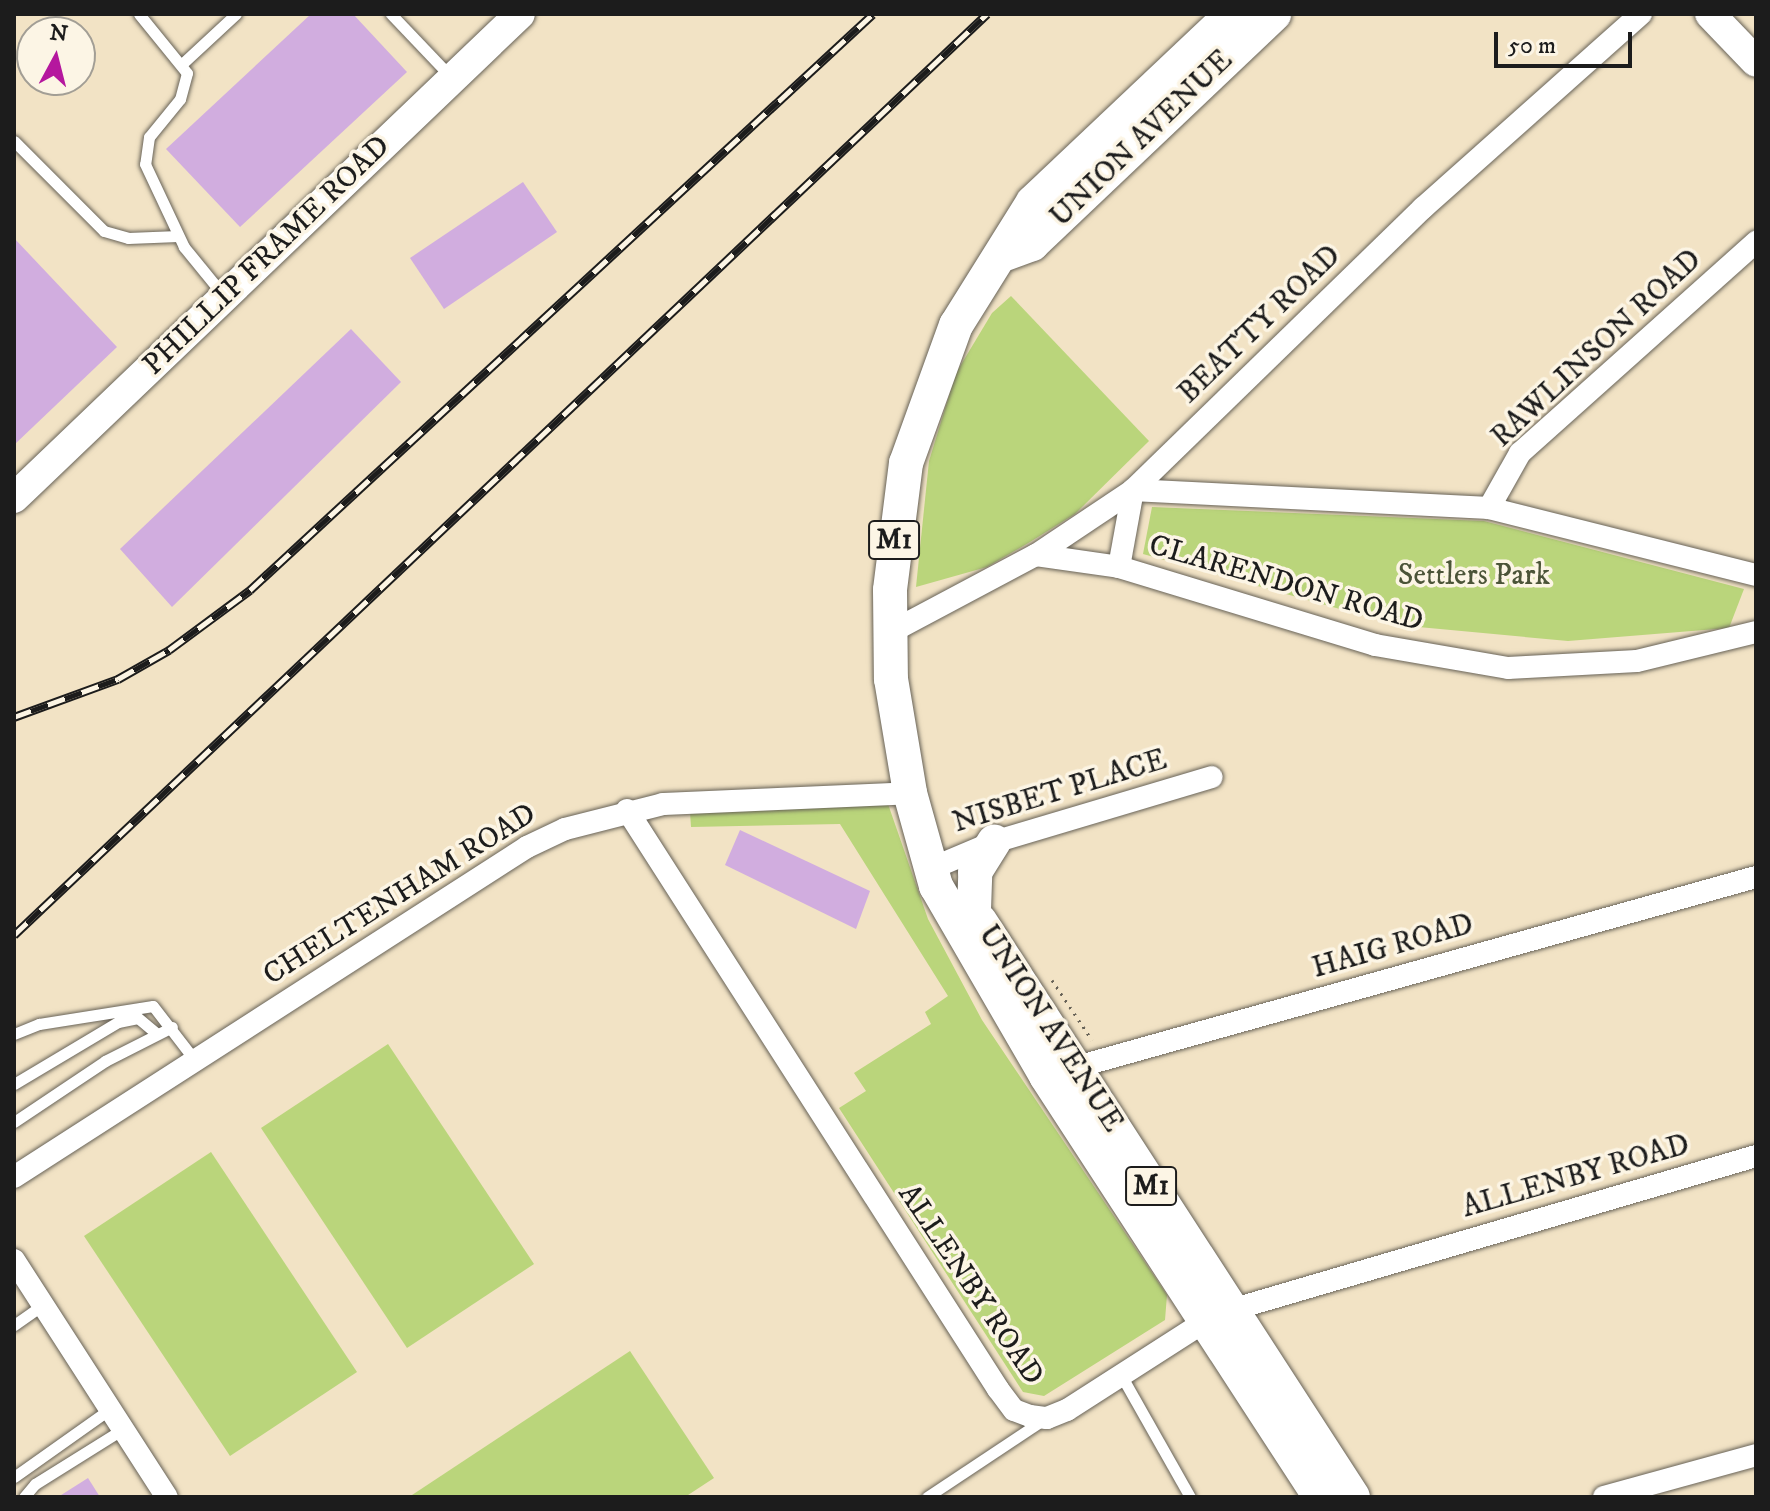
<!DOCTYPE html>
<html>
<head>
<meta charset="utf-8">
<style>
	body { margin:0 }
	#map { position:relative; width:1770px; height:1511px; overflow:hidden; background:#f2e3c5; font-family:"IM FELL DW Pica",serif }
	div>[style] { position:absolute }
	.green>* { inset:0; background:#bad57b }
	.building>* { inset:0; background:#d1addf }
	.path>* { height:3px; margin-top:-1.5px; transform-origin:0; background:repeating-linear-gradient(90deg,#676257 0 2px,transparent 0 8px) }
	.roads { filter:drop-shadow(0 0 2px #676257) drop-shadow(0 0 2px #676257) }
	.lane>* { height:11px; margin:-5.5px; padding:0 5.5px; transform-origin:5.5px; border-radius:5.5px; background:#fff }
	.street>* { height:22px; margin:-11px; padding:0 11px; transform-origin:11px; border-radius:11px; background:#fff }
	.secondary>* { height:30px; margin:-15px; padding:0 15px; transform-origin:15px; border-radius:15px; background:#fff }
	.primary>* { height:34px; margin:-17px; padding:0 17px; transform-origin:17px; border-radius:17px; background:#fff }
	.rail>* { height:9px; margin-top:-4.5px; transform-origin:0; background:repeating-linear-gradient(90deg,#fcf5e5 0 18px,#1c1c1c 0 36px); box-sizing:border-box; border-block:2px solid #1c1c1c }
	span { translate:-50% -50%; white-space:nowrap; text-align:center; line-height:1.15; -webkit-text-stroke:7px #fcf5e5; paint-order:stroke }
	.shield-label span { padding:2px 6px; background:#fcf5e5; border:2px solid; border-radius:6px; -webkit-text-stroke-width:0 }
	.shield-label { font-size:28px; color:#1c1c1c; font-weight:700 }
	.street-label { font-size:30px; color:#1c1c1c }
	.park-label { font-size:30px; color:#4b5438 }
	.frame { position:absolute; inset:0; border:16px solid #1c1c1c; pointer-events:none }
	.north { position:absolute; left:16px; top:16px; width:80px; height:80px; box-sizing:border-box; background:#fcf5e5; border:2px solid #a29e95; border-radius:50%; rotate:7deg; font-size:22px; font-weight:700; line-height:32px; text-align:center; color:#1c1c1c }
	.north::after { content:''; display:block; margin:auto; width:28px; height:36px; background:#b5179e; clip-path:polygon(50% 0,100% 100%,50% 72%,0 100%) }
	.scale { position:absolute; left:1494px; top:32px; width:138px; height:36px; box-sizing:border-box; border:4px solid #1c1c1c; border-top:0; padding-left:10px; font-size:24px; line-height:28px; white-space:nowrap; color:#1c1c1c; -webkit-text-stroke:6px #fcf5e5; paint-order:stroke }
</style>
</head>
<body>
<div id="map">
	<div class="green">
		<i style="clip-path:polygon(1011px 296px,1149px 441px,1075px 514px,1030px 542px,987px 567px,916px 587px,929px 461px,956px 373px,992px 313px)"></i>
		<i style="clip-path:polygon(1152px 507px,1484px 521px,1744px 589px,1729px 628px,1568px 641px,1397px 625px,1143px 554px)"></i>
		<i style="clip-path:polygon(888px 804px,928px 919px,982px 1020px,1167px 1295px,1165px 1320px,1044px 1396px,1023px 1392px,839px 1108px,866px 1091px,854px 1073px,931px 1024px,925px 1012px,948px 996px,840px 824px,691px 827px,690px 812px)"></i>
		<i style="clip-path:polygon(388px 1044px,534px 1264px,407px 1348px,261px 1128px)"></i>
		<i style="clip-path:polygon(211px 1152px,357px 1372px,230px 1456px,84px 1236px)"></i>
		<i style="clip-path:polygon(630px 1351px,714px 1478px,685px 1497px,409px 1497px)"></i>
	</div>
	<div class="building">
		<i style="clip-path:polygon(311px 14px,353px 14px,407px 72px,240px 227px,166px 149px)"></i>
		<i style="clip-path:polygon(523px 182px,557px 232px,444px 309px,410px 258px)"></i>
		<i style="clip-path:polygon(14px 238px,117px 347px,14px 445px)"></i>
		<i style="clip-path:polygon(351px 329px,401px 382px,172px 607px,120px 549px)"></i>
		<i style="clip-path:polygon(740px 830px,870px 891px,856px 929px,725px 865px)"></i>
		<i style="clip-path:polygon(88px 1478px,100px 1497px,58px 1497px)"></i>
	</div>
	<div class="path">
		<i style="left:1052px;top:980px;width:72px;rotate:56.3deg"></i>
	</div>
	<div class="roads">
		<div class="lane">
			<i style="left:139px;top:14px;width:76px;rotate:50.9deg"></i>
			<i style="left:187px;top:73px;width:27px;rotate:105deg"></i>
			<i style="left:180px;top:99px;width:49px;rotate:129.2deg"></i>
			<i style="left:149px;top:137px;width:27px;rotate:98deg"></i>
			<i style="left:145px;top:164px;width:92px;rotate:64.8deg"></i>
			<i style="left:184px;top:247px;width:63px;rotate:50.8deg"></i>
			<i style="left:391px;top:14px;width:87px;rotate:46.4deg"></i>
			<i style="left:183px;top:63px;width:72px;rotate:-42.8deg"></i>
			<i style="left:14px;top:141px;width:127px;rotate:45deg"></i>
			<i style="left:104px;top:231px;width:25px;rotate:16deg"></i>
			<i style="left:128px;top:238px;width:50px;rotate:-2.3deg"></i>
			<i style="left:14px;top:1034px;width:27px;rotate:-22deg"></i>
			<i style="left:39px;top:1024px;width:115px;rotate:-9deg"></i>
			<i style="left:153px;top:1006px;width:67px;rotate:52.3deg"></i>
			<i style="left:14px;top:1084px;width:121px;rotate:-30.8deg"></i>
			<i style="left:118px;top:1022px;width:20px;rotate:-11deg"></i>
			<i style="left:138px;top:1018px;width:23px;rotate:40deg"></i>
			<i style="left:14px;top:1122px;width:110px;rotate:-33.8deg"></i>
			<i style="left:105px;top:1061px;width:75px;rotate:-26.9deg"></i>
			<i style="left:14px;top:1325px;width:35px;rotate:-35deg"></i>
			<i style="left:1121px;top:1375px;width:140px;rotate:60.5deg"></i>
			<i style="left:14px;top:1477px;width:118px;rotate:-35.3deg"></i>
			<i style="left:24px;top:1497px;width:17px;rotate:-50deg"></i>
			<i style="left:35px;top:1484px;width:104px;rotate:-32deg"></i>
			<i style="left:927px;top:1497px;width:139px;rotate:-33.6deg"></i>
		</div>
		<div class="street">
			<i style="left:1489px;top:508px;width:63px;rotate:-60.6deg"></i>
			<i style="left:1520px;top:453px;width:317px;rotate:-41.8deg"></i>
			<i style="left:1036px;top:555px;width:84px;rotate:8.2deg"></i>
			<i style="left:1119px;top:567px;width:268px;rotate:16.9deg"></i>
			<i style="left:1375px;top:645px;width:135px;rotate:9.8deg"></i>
			<i style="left:1508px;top:668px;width:129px;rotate:-3.1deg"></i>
			<i style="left:1637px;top:661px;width:122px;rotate:-13.7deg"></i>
			<i style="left:1119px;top:567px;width:78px;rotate:-79.7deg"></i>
			<i style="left:1133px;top:490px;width:356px;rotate:2.9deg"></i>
			<i style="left:1489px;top:508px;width:275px;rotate:14.1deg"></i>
			<i style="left:889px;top:633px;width:166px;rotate:-28deg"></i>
			<i style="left:1036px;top:555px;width:117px;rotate:-33.8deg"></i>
			<i style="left:1133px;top:490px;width:405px;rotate:-44.2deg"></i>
			<i style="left:1423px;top:208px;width:292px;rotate:-41.7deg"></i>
			<i style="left:627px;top:810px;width:688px;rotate:57.35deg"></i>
			<i style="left:998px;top:1389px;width:26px;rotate:53deg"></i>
			<i style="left:1014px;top:1410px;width:17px;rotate:21deg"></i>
			<i style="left:1030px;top:1416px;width:17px;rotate:7deg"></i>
			<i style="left:1047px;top:1418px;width:22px;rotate:-22deg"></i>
			<i style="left:1067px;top:1410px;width:163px;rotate:-32.7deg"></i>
			<i style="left:1204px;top:1322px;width:30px;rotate:-24deg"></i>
			<i style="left:1231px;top:1310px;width:547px;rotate:-16.35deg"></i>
			<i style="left:928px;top:870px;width:72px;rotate:-23deg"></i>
			<i style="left:994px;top:842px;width:227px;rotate:-16.6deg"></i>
			<i style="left:1066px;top:1070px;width:716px;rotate:-15.63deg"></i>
			<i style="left:14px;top:1177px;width:610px;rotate:-32.75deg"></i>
			<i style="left:527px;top:847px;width:42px;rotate:-25.3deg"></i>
			<i style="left:565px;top:829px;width:101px;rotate:-14.3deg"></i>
			<i style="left:663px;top:804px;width:247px;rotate:-2.5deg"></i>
			<i style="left:14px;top:1260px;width:282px;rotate:57.2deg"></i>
			<i style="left:1604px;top:1497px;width:158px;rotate:-15.4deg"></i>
		</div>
		<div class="secondary">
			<i style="left:1710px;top:14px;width:66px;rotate:46.2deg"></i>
			<i style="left:14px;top:498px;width:700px;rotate:-43.73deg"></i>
		</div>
		<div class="primary">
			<i style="left:1232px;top:14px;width:274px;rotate:136.6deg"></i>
			<i style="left:1033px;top:202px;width:145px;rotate:122deg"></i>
			<i style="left:956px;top:325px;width:147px;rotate:109.9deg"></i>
			<i style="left:906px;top:463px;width:128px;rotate:97.2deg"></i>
			<i style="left:890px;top:590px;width:89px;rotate:89.4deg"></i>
			<i style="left:891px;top:679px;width:116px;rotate:80.5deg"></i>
			<i style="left:910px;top:793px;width:97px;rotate:74.4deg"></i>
			<i style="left:936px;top:886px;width:220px;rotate:59.9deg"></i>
			<i style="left:1046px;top:1076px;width:502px;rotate:56.94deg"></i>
			<i style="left:1005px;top:254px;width:29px;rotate:-20deg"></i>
			<i style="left:1032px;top:244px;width:334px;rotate:-43.5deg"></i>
			<i style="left:974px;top:910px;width:38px;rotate:-88deg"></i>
			<i style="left:975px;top:872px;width:36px;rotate:-58deg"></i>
			<i style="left:980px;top:921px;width:686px;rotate:57.07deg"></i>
		</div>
	</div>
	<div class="rail">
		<i style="left:14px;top:717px;width:111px;rotate:-20.1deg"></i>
		<i style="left:118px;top:679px;width:59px;rotate:-29.6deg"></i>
		<i style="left:169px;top:650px;width:101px;rotate:-36.5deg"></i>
		<i style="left:250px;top:590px;width:848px;rotate:-42.76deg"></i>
		<i style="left:14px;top:935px;width:1340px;rotate:-43.43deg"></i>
	</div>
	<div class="shield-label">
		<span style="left:894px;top:540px">M1</span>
		<span style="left:1151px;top:1186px">M1</span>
	</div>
	<div class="street-label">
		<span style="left:1142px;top:139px;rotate:-44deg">UNION AVENUE</span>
		<span style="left:267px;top:256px;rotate:-44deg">PHILLIP FRAME ROAD</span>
		<span style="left:1260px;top:325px;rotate:-44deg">BEATTY ROAD</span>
		<span style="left:1597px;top:349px;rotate:-43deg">RAWLINSON ROAD</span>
		<span style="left:1286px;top:584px;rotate:16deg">CLARENDON ROAD</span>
		<span style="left:1060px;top:792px;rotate:-17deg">NISBET PLACE</span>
		<span style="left:400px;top:895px;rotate:-32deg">CHELTENHAM ROAD</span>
		<span style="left:1393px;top:947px;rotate:-16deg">HAIG ROAD</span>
		<span style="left:1050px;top:1029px;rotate:57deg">UNION AVENUE</span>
		<span style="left:1576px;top:1177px;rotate:-16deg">ALLENBY ROAD</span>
		<span style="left:970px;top:1285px;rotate:56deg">ALLENBY ROAD</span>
	</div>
	<div class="park-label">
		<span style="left:1474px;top:576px">Settlers Park</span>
	</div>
	<div class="frame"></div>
	<div class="north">N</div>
	<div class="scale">50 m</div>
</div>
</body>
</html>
